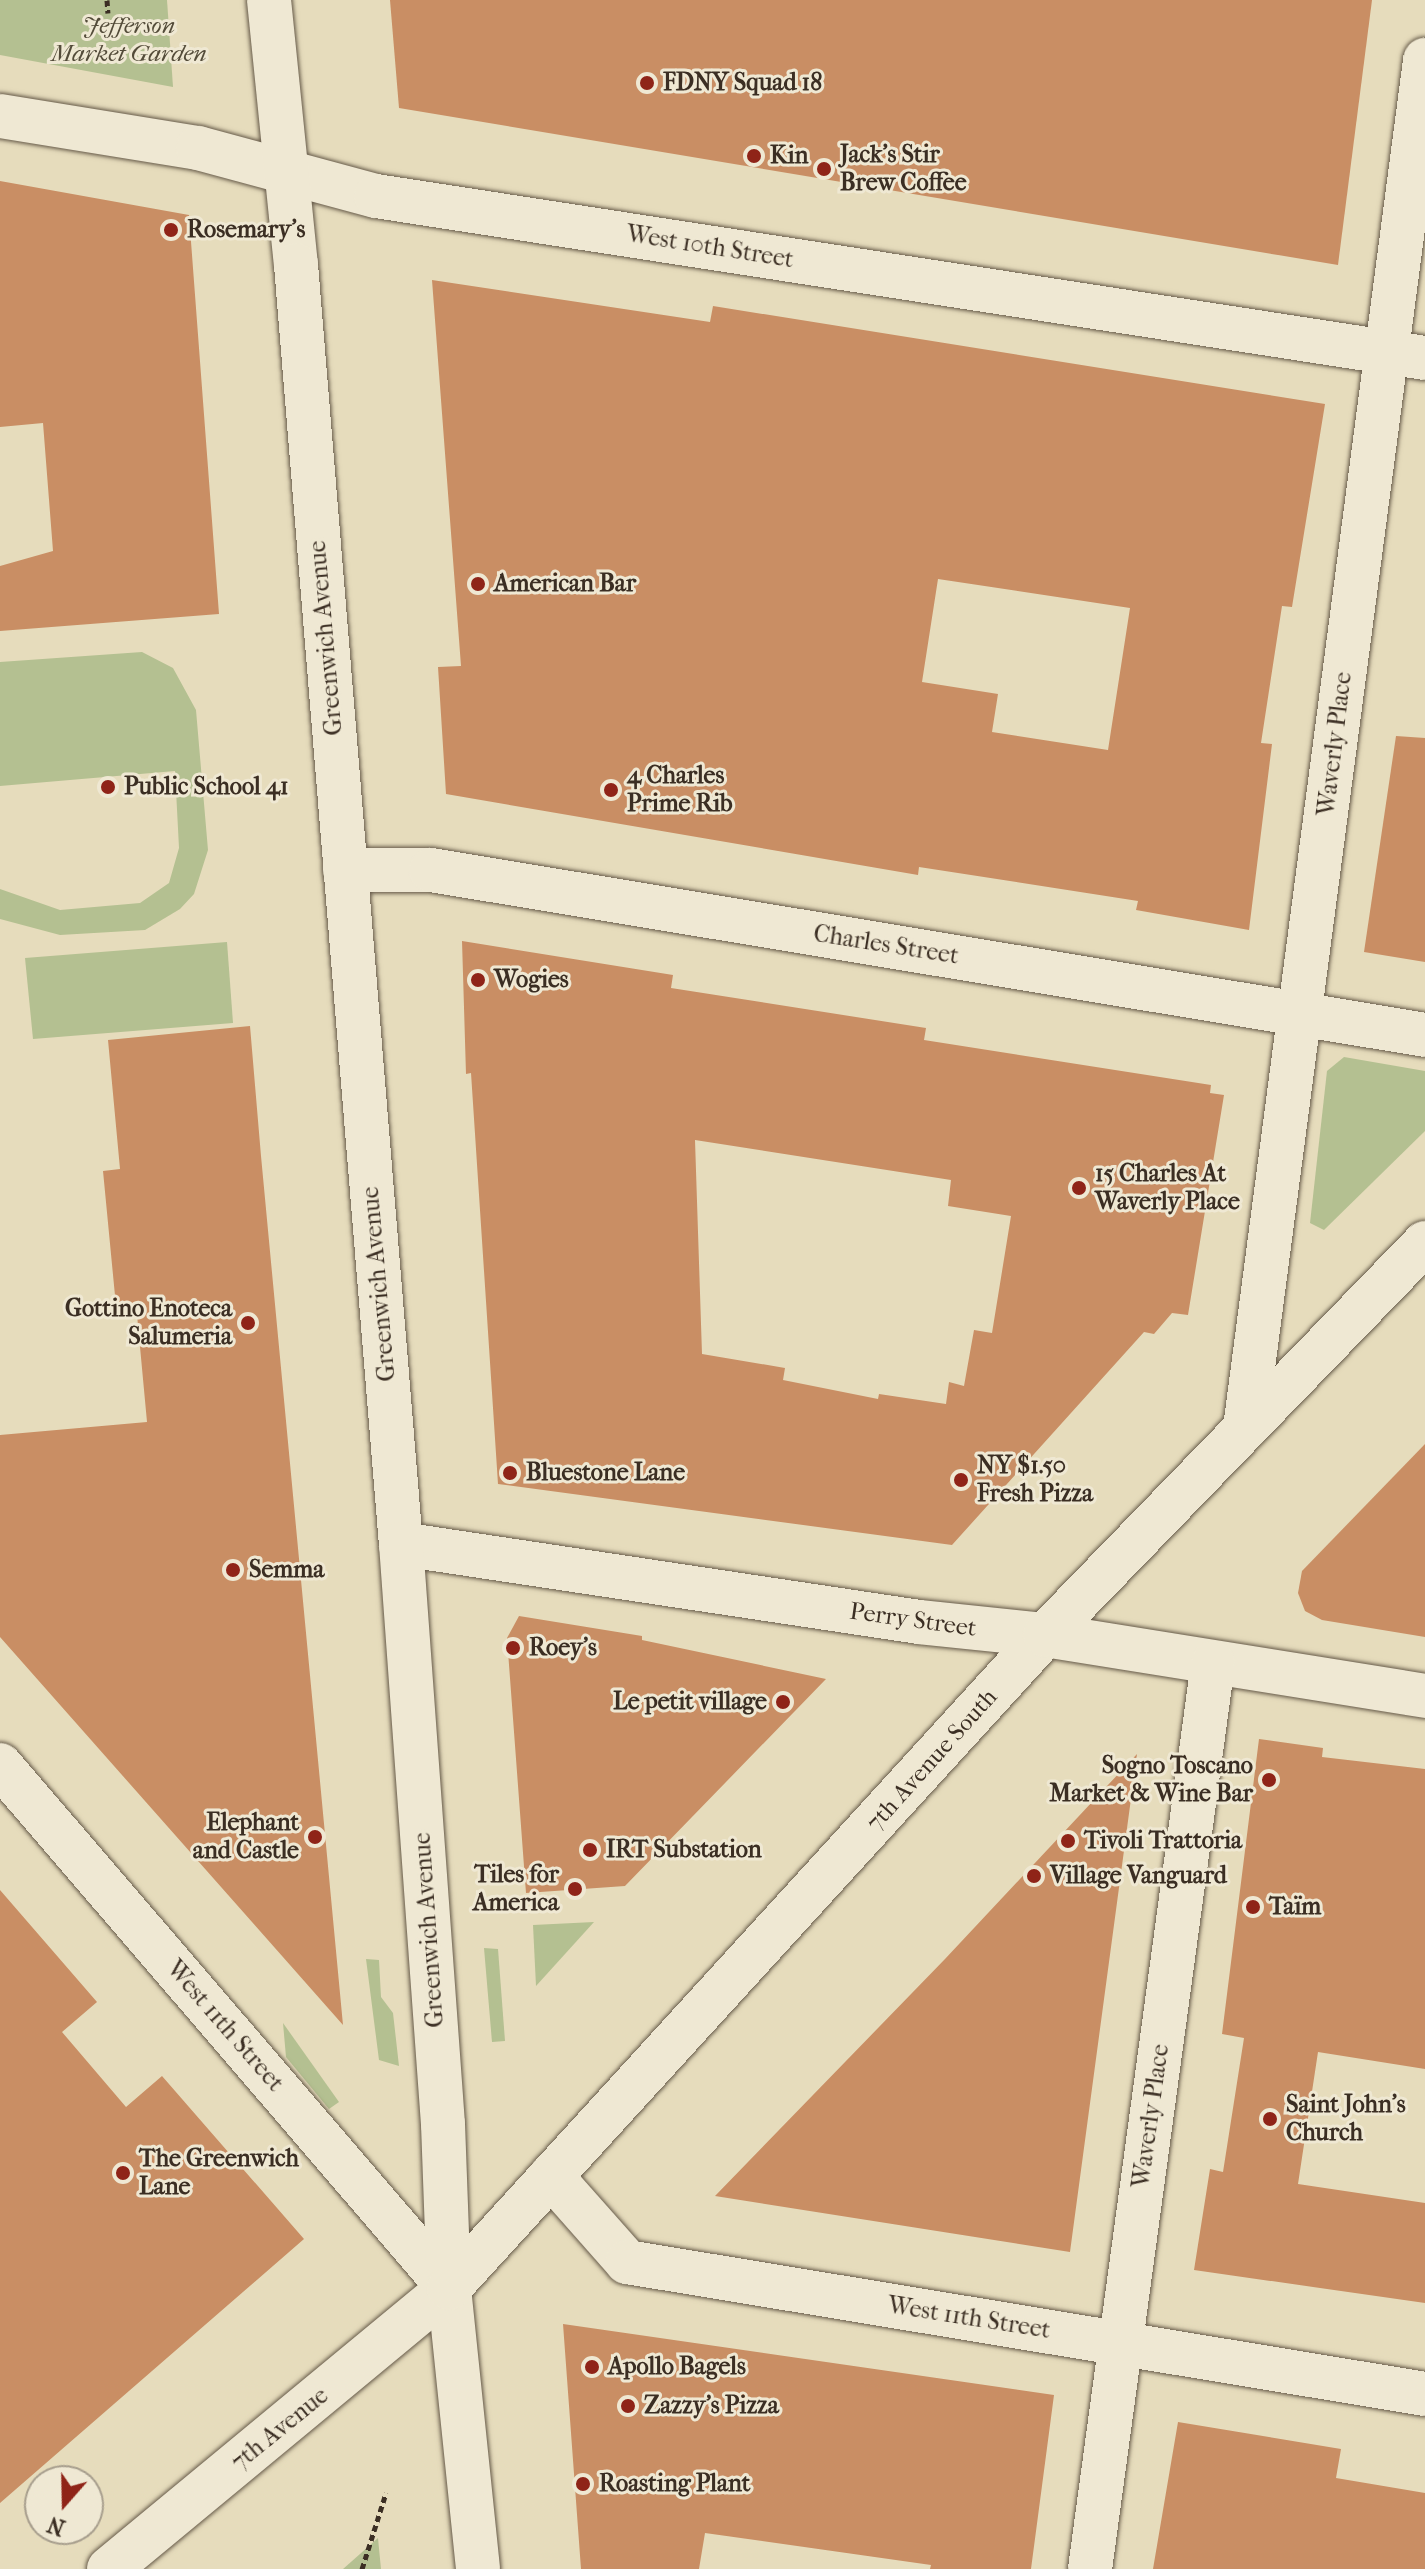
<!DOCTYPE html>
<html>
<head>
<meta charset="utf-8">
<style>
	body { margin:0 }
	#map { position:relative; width:1425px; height:2569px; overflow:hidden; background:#e6dcbc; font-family:"IM FELL French Canon",serif }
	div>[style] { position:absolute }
	.green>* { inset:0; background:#b4c091 }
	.building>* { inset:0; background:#c98e64 }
	.path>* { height:5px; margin-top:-2.5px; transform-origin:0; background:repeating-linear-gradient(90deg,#3b2e23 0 6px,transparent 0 10px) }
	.roads { filter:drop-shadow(0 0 2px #665a49) drop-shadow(0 0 2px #665a49) }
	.street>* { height:44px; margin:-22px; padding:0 22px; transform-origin:22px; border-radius:22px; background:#efe8d3 }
	.secondary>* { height:44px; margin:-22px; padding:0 22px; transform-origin:22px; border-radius:22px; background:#efe8d3 }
	.dots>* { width:22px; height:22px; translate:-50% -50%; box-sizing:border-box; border:4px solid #efe8d3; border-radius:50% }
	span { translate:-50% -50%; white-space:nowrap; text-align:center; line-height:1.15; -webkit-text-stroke:6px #efe8d3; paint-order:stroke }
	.park-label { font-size:24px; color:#534b39; font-style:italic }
	.poi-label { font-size:24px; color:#3b2e23; font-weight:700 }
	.left { translate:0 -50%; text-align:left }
	.right { translate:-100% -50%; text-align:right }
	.street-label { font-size:24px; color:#3b2e23 }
	.north { position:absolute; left:24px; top:2465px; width:80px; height:80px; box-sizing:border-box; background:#efe8d3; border:2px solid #a79e8d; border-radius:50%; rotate:200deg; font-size:22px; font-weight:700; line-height:32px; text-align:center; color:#3b2e23 }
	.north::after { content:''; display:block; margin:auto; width:28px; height:36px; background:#8f2418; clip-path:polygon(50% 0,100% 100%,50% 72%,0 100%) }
</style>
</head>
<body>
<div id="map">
	<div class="green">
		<i style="clip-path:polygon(0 0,167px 0,173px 87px,0 55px)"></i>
		<i style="clip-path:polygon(142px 652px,173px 668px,196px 710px,208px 850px,194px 894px,180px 909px,145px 930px,60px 935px,0 919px,0 889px,60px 910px,140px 903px,169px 883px,179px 848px,175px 771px,0 786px,0 662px)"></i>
		<i style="clip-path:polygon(227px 942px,233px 1023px,33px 1039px,25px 958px)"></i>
		<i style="clip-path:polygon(1344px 1057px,1425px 1071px,1425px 1131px,1324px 1230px,1310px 1223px,1327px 1071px)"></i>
		<i style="clip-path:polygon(594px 1922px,536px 1986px,533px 1925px)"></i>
		<i style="clip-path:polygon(484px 1948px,498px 1949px,505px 2041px,492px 2042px)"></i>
		<i style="clip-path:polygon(366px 1959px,379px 1960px,381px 1997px,393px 2013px,399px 2066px,379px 2060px)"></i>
		<i style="clip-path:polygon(283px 2023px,339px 2102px,329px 2109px,286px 2057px)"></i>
		<i style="clip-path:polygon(378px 2538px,381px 2569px,343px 2569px,369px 2546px)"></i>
	</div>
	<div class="building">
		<i style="clip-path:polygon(390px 0,1372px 0,1338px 265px,399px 108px)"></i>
		<i style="clip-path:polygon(0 181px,189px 215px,219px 614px,0 631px,0 566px,53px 551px,43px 423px,0 427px)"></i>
		<i style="clip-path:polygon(evenodd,432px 280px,710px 322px,713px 306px,1325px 404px,1292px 607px,1282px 606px,1261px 743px,1272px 744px,1249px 930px,1136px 910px,1138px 901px,919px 867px,918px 875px,446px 794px,438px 667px,461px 666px,432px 280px,938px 579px,1130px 608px,1108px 750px,992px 732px,998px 694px,922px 682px,938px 579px)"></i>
		<i style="clip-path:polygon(1396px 736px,1425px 738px,1425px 962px,1364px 952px)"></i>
		<i style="clip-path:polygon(evenodd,462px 941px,673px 975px,671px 988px,926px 1028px,924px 1040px,1211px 1085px,1210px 1093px,1224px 1095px,1188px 1315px,1172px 1313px,1154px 1334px,1144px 1332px,952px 1545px,498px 1484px,471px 1073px,466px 1074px,462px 941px,695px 1140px,951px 1180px,948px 1206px,1011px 1216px,992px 1333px,974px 1330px,964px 1386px,949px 1382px,946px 1404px,879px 1394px,878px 1399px,783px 1380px,785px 1368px,702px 1354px,695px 1140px)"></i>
		<i style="clip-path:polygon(250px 1026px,261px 1156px,343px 2025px,0 1637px,0 1435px,147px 1422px,136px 1304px,116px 1306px,103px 1171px,120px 1169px,108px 1040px)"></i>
		<i style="clip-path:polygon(1425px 1444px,1425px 1637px,1322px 1620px,1305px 1611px,1298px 1593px,1302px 1571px)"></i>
		<i style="clip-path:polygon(519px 1616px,642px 1636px,642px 1640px,826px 1679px,625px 1886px,526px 1893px,507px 1638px)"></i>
		<i style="clip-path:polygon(1259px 1739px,1323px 1748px,1322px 1757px,1425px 1769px,1425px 2069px,1318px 2052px,1298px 2184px,1425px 2203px,1425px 2303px,1194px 2270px,1210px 2169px,1223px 2172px,1244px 2038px,1222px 2034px)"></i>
		<i style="clip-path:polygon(1137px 1754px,1070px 2252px,715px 2196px,945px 1959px)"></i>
		<i style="clip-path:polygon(0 1890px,97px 2002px,62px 2032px,126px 2107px,162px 2076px,304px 2239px,0 2503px)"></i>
		<i style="clip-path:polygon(563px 2324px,1054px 2395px,1031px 2569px,930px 2569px,931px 2565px,705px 2533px,699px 2569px,581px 2569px)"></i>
		<i style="clip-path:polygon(1178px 2422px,1341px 2449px,1336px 2478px,1425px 2493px,1425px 2569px,1153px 2569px)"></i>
	</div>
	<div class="path">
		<i style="left:107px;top:0;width:13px;rotate:86deg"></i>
		<i style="left:362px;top:2569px;width:80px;rotate:-72.5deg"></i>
	</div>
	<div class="roads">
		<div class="street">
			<i style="left:0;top:116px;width:201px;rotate:9.2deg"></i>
			<i style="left:198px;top:148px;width:184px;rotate:15.1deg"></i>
			<i style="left:376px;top:196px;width:1061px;rotate:8.78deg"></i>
			<i style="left:345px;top:870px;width:86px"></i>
			<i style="left:431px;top:870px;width:1008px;rotate:9.42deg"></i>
			<i style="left:1245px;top:1428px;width:1380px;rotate:-82.5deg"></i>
			<i style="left:401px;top:1544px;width:524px;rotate:8.56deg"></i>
			<i style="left:919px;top:1622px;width:127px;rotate:5.9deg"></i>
			<i style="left:1045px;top:1635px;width:385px;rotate:9.1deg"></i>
			<i style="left:0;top:1765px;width:689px;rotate:49.35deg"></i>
			<i style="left:551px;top:2176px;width:115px;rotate:48.5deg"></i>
			<i style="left:627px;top:2262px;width:809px;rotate:9.39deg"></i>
			<i style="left:1090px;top:2569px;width:914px;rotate:-82.27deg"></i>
		</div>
		<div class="secondary">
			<i style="left:269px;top:0;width:266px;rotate:84.2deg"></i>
			<i style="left:296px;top:265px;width:1283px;rotate:85.31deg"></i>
			<i style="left:401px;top:1544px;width:582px;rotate:85.86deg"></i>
			<i style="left:443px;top:2124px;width:164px;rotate:87.9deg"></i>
			<i style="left:449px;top:2288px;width:282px;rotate:84.1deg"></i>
			<i style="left:109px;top:2569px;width:441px;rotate:-39.6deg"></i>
			<i style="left:449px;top:2288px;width:884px;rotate:-47.61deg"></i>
			<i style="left:1045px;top:1635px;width:546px;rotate:-45.89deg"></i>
		</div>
	</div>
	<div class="dots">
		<i style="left:647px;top:83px;background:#8f2418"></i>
		<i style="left:754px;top:156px;background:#8f2418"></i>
		<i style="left:824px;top:169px;background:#8f2418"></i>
		<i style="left:171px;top:230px;background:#8f2418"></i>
		<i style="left:478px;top:584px;background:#8f2418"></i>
		<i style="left:108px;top:787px;background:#8f2418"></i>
		<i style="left:611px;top:790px;background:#8f2418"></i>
		<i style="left:478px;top:980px;background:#8f2418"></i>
		<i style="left:1079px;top:1188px;background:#8f2418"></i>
		<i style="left:248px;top:1323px;background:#8f2418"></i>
		<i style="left:510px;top:1473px;background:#8f2418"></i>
		<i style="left:961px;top:1480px;background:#8f2418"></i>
		<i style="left:233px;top:1570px;background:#8f2418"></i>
		<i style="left:513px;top:1648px;background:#8f2418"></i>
		<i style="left:783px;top:1702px;background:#8f2418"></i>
		<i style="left:1269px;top:1780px;background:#8f2418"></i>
		<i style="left:315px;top:1837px;background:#8f2418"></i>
		<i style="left:1068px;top:1841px;background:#8f2418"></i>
		<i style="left:590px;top:1850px;background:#8f2418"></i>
		<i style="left:1034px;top:1876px;background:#8f2418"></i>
		<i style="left:575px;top:1889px;background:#8f2418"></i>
		<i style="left:1253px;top:1907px;background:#8f2418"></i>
		<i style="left:1270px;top:2119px;background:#8f2418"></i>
		<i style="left:123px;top:2173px;background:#8f2418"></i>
		<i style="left:592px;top:2367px;background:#8f2418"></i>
		<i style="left:628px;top:2406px;background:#8f2418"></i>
		<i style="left:583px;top:2484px;background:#8f2418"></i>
	</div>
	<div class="park-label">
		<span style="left:129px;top:40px">Jefferson<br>Market Garden</span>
	</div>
	<div class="poi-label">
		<span class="left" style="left:663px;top:83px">FDNY Squad 18</span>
		<span class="left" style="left:840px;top:169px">Jack's Stir<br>Brew Coffee</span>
		<span class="left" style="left:770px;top:156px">Kin</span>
		<span class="left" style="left:187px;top:230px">Rosemary's</span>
		<span class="left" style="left:494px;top:584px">American Bar</span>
		<span class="left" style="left:627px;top:790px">4 Charles<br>Prime Rib</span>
		<span class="left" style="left:124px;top:787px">Public School 41</span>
		<span class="left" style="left:494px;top:980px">Wogies</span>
		<span class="left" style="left:1095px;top:1188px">15 Charles At<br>Waverly Place</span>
		<span class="right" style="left:232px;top:1323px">Gottino Enoteca<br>Salumeria</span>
		<span class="left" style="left:977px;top:1480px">NY $1.50<br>Fresh Pizza</span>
		<span class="left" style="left:526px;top:1473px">Bluestone Lane</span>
		<span class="left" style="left:249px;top:1570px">Semma</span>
		<span class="left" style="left:529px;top:1648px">Roey's</span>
		<span class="right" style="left:767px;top:1702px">Le petit village</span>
		<span class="right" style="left:1253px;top:1780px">Sogno Toscano<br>Market &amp; Wine Bar</span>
		<span class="right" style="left:299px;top:1837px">Elephant<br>and Castle</span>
		<span class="left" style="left:1084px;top:1841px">Tivoli Trattoria</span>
		<span class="left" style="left:606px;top:1850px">IRT Substation</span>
		<span class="right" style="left:559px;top:1889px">Tiles for<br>America</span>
		<span class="left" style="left:1050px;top:1876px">Village Vanguard</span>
		<span class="left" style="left:1269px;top:1907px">Taïm</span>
		<span class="left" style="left:1286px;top:2119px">Saint John's<br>Church</span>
		<span class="left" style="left:139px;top:2173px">The Greenwich<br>Lane</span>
		<span class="left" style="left:608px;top:2367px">Apollo Bagels</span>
		<span class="left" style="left:644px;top:2406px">Zazzy's Pizza</span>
		<span class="left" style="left:599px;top:2484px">Roasting Plant</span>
	</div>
	<div class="street-label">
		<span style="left:710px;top:247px;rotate:9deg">West 10th Street</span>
		<span style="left:326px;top:638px;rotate:-95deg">Greenwich Avenue</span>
		<span style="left:1335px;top:744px;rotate:-83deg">Waverly Place</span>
		<span style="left:886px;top:945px;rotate:9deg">Charles Street</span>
		<span style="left:379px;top:1284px;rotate:-95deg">Greenwich Avenue</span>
		<span style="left:913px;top:1620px;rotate:8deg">Perry Street</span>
		<span style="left:932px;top:1760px;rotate:-48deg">7th Avenue South</span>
		<span style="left:429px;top:1930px;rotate:-94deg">Greenwich Avenue</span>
		<span style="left:225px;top:2026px;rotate:49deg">West 11th Street</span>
		<span style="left:1151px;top:2116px;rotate:-82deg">Waverly Place</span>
		<span style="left:969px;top:2318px;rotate:9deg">West 11th Street</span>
		<span style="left:280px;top:2429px;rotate:-39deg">7th Avenue</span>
	</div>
	<div class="north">N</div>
</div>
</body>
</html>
